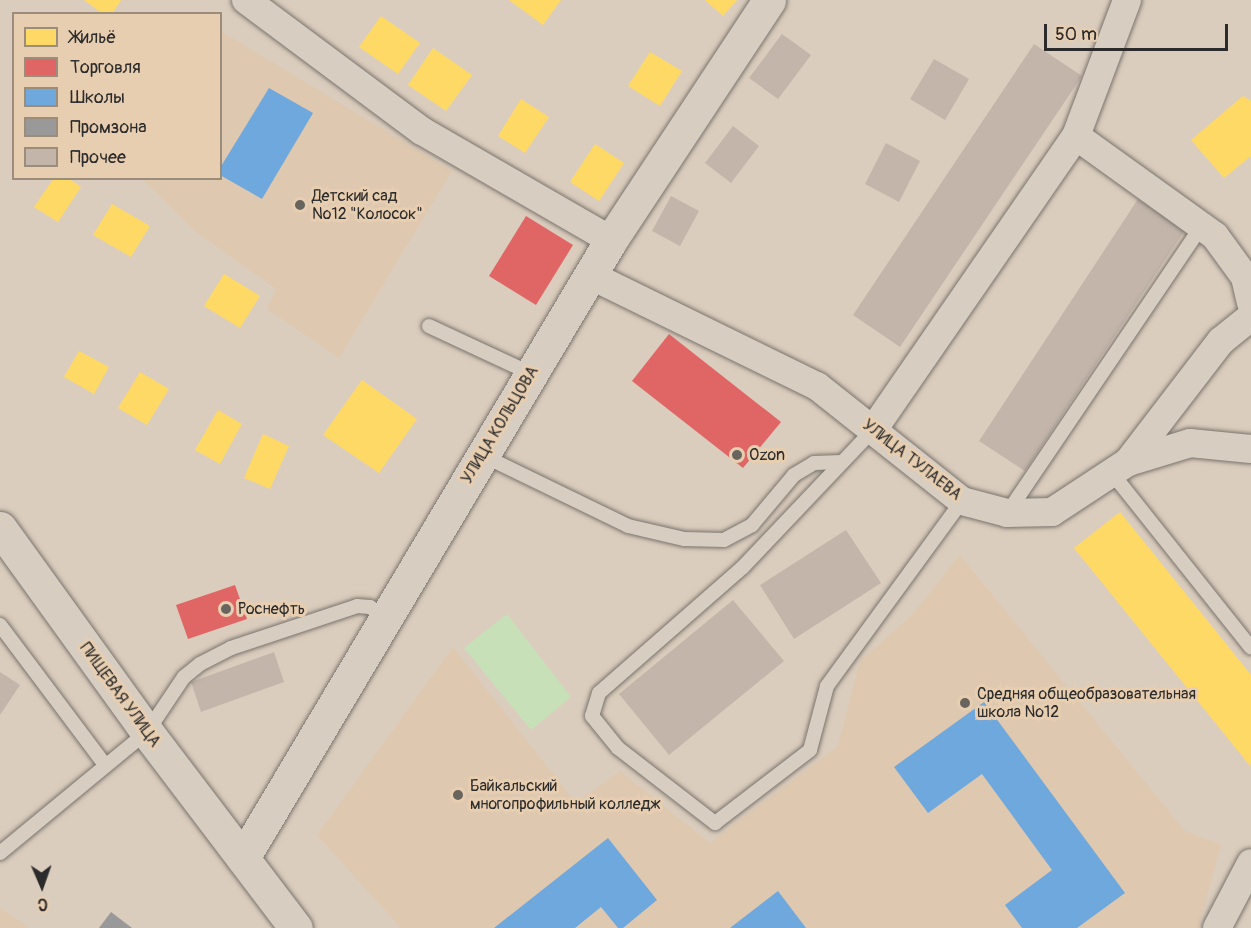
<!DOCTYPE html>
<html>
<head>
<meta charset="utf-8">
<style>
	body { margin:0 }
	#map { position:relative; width:1251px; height:928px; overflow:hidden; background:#dbcdbd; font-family:Pangolin,sans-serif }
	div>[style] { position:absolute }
	.built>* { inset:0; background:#dec8b0 }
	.green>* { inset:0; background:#c7e0b8 }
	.homes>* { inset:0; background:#ffd966 }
	.shops>* { inset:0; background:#e06666 }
	.schools>* { inset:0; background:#6fa8dc }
	.industry>* { inset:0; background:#999 }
	.building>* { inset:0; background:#c3b5aa }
	.roads { filter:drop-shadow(0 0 2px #7a746d) drop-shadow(0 0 2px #7a746d) }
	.service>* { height:14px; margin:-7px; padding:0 7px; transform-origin:7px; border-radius:7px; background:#d7cdc1 }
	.minor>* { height:28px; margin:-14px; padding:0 14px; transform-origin:14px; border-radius:14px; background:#d7cdc1 }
	.secondary>* { height:33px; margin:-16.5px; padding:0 16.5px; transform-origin:16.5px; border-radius:16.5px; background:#d7cdc1 }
	.dots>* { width:16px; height:16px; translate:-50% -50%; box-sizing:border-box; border:3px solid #e8ceb0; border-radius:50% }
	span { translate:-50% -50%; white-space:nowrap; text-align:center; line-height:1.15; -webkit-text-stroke:6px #e8ceb0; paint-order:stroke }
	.poi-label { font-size:16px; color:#2b2b2b }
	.left { translate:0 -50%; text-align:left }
	.street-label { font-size:16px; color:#2b2b2b }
	.legend { position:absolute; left:12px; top:12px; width:210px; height:168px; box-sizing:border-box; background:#e8ceb0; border:2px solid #9c8d7b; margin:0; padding:8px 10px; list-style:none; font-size:18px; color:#2b2b2b }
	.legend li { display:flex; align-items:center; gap:12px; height:30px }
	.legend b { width:30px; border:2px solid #9c8d7b }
	.north { position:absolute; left:12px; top:856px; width:60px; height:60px; -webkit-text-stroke:4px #e8ceb0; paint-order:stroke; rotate:178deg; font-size:16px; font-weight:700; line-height:24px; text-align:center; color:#2b2b2b }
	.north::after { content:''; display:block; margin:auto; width:21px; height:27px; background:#2b2b2b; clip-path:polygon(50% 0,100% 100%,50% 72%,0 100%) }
	.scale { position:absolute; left:1044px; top:24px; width:184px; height:27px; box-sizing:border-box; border:3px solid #2b2b2b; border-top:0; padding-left:8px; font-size:18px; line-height:21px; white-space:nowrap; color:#2b2b2b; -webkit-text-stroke:4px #e8ceb0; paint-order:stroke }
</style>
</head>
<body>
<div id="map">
	<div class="built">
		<i style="clip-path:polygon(221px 31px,452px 171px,339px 358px,267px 309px,276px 289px,195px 231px,142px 179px,220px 178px)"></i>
		<i style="clip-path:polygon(960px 555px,1185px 831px,1221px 845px,1198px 928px,401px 928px,317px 835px,453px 647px,576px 803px,620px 771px,710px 843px,838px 746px,860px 661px,912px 615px)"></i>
		<i style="clip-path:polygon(0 908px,30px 928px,0 928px)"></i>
	</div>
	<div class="green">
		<i style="clip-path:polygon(507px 614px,571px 697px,531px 730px,464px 648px)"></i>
	</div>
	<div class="homes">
		<i style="clip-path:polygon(84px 0,121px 0,112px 14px,103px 14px)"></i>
		<i style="clip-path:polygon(509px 0,561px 0,543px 25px)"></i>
		<i style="clip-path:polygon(705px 0,737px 0,723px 16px)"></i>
		<i style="clip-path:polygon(381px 16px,420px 43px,398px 74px,359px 47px)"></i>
		<i style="clip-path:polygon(433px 48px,472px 75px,446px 111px,408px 85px)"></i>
		<i style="clip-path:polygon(650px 52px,682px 71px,660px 106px,628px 86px)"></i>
		<i style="clip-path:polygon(1243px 96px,1251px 101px,1251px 156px,1224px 178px,1191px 140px)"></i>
		<i style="clip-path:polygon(521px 99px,549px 117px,525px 153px,498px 136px)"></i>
		<i style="clip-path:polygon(595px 144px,624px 163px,599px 201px,570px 182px)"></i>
		<i style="clip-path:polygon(54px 178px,68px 178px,81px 187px,58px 222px,34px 207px)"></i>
		<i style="clip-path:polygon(112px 204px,150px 226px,131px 257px,93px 235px)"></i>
		<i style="clip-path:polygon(224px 274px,260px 296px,240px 328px,204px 306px)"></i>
		<i style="clip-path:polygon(79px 351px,109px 367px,94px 394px,64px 377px)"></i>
		<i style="clip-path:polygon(140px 372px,169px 389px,147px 425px,118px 408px)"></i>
		<i style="clip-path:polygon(362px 380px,417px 419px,379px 473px,323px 435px)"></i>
		<i style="clip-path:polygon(218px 410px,242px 424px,220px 464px,195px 450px)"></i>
		<i style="clip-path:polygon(263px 434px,289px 446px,270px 489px,244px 478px)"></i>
		<i style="clip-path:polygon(1120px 512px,1251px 675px,1251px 767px,1074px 548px)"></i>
	</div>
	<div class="shops">
		<i style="clip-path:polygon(526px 216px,573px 245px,536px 305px,489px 276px)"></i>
		<i style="clip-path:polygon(669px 334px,781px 422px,743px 468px,632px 381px)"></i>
		<i style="clip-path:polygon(235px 585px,247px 619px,188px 639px,176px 605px)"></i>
	</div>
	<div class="schools">
		<i style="clip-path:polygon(269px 88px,313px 113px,262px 199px,220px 175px,220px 168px)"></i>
		<i style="clip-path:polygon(984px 702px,1125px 893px,1077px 928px,1022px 928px,1005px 905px,1052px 870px,982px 774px,928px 813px,894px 767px)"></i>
		<i style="clip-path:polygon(608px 838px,657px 900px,623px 928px,618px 928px,601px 907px,575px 928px,494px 928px)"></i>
		<i style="clip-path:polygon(778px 891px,806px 928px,730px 928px)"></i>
	</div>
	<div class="industry">
		<i style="clip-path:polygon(111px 912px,115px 915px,132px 928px,99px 928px)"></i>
	</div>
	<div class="building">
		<i style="clip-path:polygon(782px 34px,811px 55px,778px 99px,749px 78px)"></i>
		<i style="clip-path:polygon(1034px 44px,1082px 76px,900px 347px,853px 315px)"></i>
		<i style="clip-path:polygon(934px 59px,969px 79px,945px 120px,910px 99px)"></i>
		<i style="clip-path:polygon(733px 126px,759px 146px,731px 183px,705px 163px)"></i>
		<i style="clip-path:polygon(886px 143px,920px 161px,899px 202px,865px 184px)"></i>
		<i style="clip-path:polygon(671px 196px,699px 211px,680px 246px,652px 231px)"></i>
		<i style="clip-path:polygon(1138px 199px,1185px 230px,1025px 471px,979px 441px)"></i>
		<i style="clip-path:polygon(846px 530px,881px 583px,794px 639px,760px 585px)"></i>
		<i style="clip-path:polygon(733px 600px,784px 661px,669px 755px,619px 694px)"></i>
		<i style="clip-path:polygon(274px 652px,284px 682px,201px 712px,191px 682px)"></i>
		<i style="clip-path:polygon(0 672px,20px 685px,0 715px)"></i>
	</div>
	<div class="roads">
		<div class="service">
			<i style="left:429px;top:326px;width:111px;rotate:25deg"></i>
			<i style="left:873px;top:430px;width:189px;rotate:133.5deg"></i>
			<i style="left:743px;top:567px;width:191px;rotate:138.8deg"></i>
			<i style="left:599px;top:693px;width:24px;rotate:107deg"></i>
			<i style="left:592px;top:716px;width:41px;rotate:50.9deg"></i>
			<i style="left:618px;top:748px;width:123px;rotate:37.7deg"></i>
			<i style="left:715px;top:823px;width:120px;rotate:-37.5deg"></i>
			<i style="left:810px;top:750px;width:66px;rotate:-75.1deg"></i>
			<i style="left:827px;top:686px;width:229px;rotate:-53.9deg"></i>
			<i style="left:482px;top:455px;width:162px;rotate:25.9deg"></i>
			<i style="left:628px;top:526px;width:57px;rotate:13.1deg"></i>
			<i style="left:684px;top:539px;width:40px;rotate:1.4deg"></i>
			<i style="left:724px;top:540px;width:32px;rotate:-28deg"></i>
			<i style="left:752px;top:525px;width:65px;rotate:-50deg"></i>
			<i style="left:794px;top:475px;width:23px;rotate:-31deg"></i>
			<i style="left:814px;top:463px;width:28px;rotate:-2deg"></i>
			<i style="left:1112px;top:473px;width:223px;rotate:51.5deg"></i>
			<i style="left:1008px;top:512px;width:346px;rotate:-55.9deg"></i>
			<i style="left:0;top:625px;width:176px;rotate:53.1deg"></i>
			<i style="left:0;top:853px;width:190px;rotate:-39.5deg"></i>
			<i style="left:147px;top:732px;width:66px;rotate:-56.1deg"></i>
			<i style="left:184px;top:677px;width:21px;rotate:-39deg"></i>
			<i style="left:200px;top:664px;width:35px;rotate:-27deg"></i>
			<i style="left:231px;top:648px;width:133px;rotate:-18.4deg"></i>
			<i style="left:357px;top:606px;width:13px;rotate:4deg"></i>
			<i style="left:370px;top:607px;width:19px;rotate:35deg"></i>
		</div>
		<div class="minor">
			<i style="left:246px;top:0;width:219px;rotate:36.7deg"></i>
			<i style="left:422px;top:131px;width:218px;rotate:30deg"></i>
			<i style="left:1076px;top:136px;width:171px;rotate:35.7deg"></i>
			<i style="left:1215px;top:236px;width:51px;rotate:53.8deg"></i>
			<i style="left:1245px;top:277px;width:26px;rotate:77deg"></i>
			<i style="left:590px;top:275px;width:253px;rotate:26.1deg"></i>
			<i style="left:817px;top:386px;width:185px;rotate:38.4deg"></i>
			<i style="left:962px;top:501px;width:47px;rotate:14.9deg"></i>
			<i style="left:1007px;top:513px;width:45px;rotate:-1.3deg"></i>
			<i style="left:1052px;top:512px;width:91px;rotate:-33.3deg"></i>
			<i style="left:1128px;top:462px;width:65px;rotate:-17deg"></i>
			<i style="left:1190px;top:443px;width:61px;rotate:5.6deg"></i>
			<i style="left:873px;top:430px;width:357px;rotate:-55.4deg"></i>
			<i style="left:1076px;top:136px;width:145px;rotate:-69.4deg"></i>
			<i style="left:1128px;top:462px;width:153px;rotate:-52.5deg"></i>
			<i style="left:1221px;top:341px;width:38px;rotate:-39deg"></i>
			<i style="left:1217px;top:928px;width:73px;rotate:-62.4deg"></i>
		</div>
		<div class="secondary">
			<i style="left:0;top:528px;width:251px;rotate:54.2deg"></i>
			<i style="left:147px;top:732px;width:246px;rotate:52.8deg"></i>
			<i style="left:243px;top:858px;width:719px;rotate:-59.23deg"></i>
			<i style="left:611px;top:240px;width:287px;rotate:-56.6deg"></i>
		</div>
	</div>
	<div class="dots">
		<i style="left:300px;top:205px;background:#69645e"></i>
		<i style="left:737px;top:455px;background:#69645e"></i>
		<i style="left:226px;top:609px;background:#69645e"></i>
		<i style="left:965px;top:703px;background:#69645e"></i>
		<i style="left:458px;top:795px;background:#69645e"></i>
	</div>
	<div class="poi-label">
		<span class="left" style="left:312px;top:205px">Детский сад<br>№12 "Колосок"</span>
		<span class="left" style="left:749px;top:455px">Ozon</span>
		<span class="left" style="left:238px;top:609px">Роснефть</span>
		<span class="left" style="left:977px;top:703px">Средняя общеобразовательная<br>школа №12</span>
		<span class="left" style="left:470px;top:795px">Байкальский<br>многопрофильный колледж</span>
	</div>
	<div class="street-label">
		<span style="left:500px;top:425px;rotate:-59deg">УЛИЦА КОЛЬЦОВА</span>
		<span style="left:912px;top:460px;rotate:38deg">УЛИЦА ТУЛАЕВА</span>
		<span style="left:120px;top:695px;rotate:54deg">ПИЩЕВАЯ УЛИЦА</span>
	</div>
	<ul class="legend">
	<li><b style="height:16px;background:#ffd966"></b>Жильё</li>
	<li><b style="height:16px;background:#e06666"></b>Торговля</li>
	<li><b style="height:16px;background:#6fa8dc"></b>Школы</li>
	<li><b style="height:16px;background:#999"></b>Промзона</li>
	<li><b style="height:16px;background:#c3b5aa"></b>Прочее</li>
	</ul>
	<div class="north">С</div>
	<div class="scale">50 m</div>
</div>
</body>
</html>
